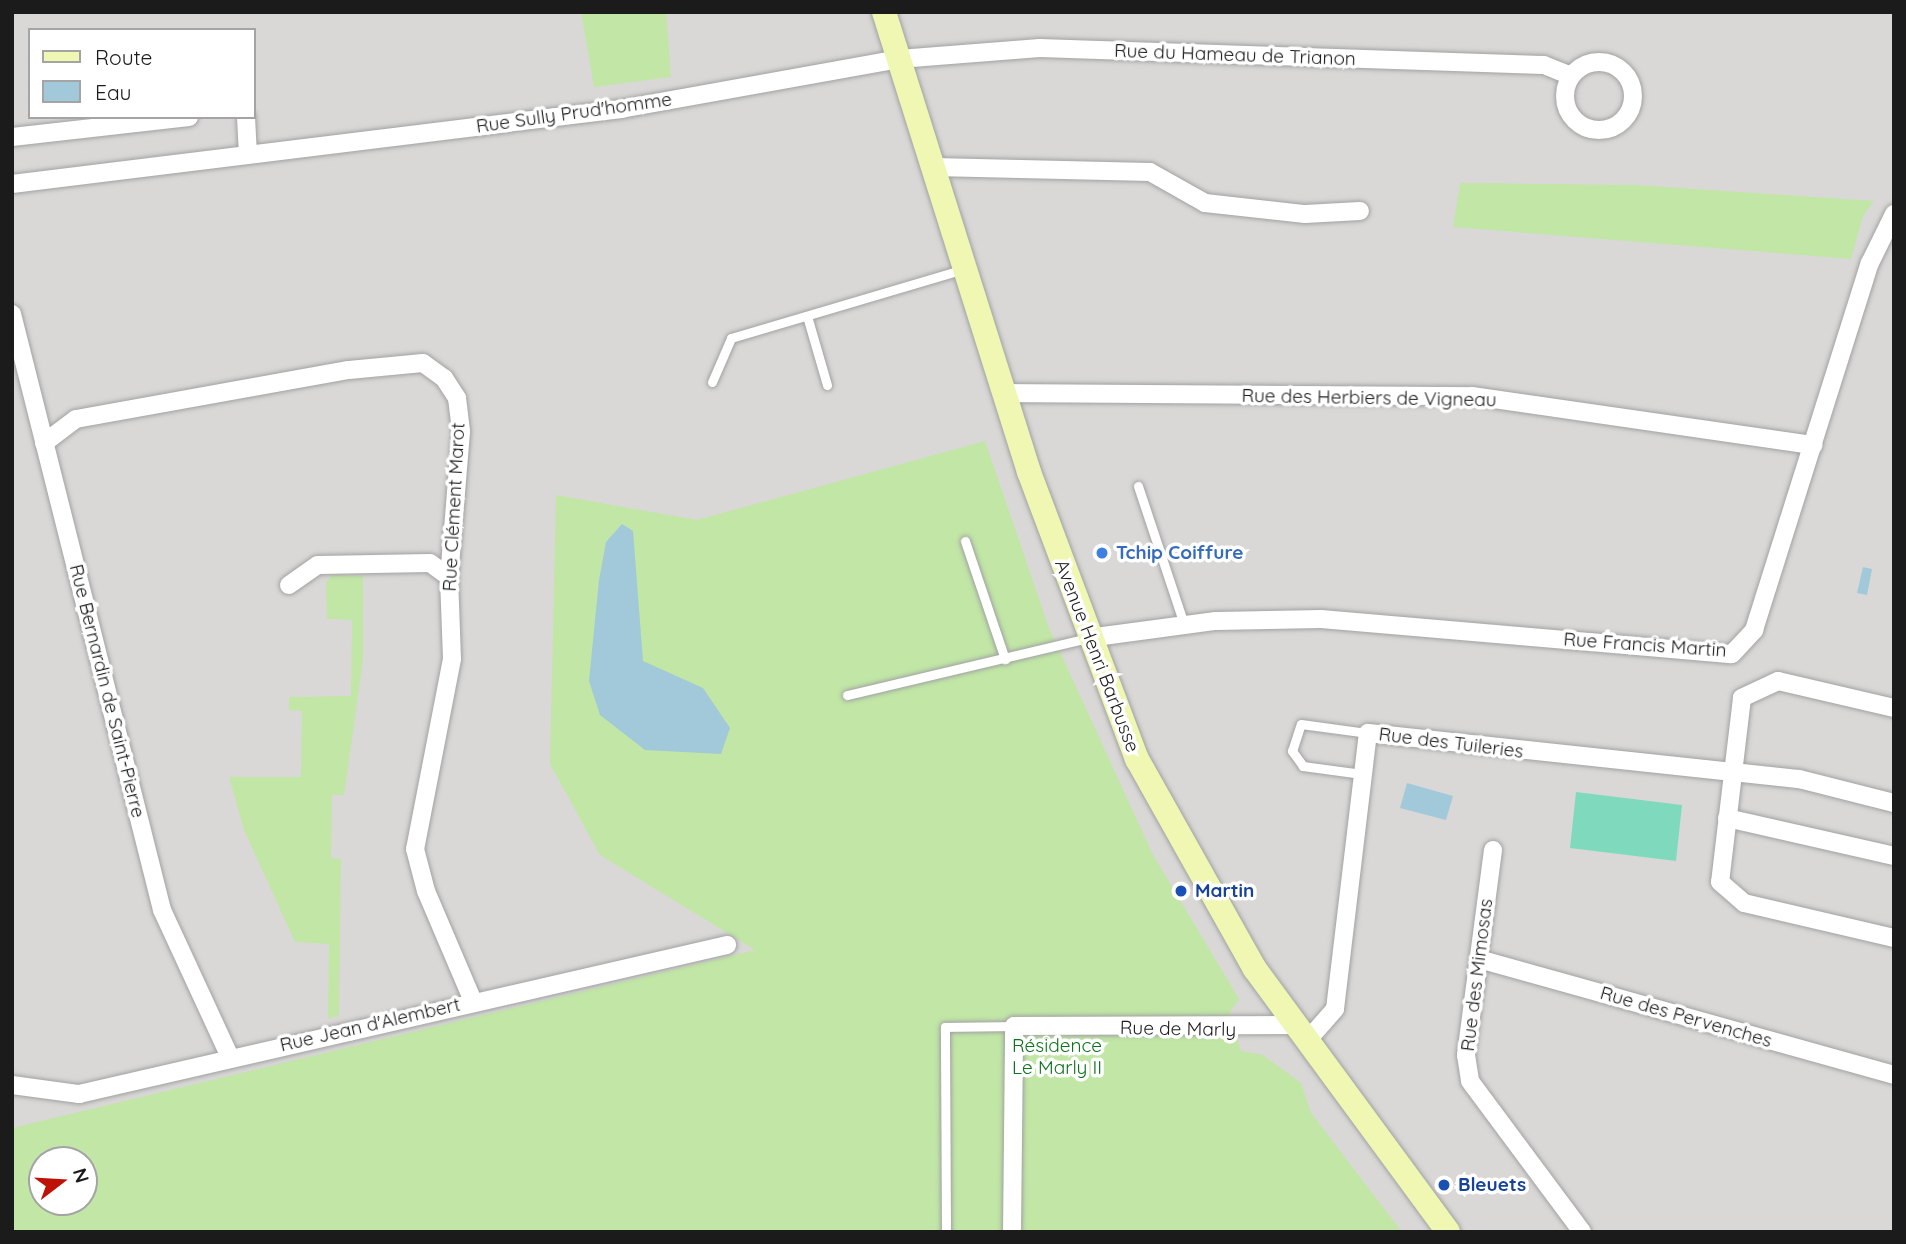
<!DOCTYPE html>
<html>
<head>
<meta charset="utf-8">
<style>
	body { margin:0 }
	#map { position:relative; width:1906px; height:1244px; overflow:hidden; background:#ece9e0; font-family:Quicksand,sans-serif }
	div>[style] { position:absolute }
	.residential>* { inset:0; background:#d9d8d7 }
	.grass>* { inset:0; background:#c1e6a6 }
	.pitch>* { inset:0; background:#7fdabd }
	.water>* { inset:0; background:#a1c9d9 }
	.roads { filter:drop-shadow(0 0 2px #a2a2a2) drop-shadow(0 0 2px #a2a2a2) }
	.lane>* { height:9px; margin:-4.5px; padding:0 4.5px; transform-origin:4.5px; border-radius:4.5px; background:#fff }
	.street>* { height:18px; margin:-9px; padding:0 9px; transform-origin:9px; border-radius:9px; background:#fff }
	.street>.ring { margin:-9px; padding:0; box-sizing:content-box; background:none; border:18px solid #fff; border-radius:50% }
	.secondary>* { height:24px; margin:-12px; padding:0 12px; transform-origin:12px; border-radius:12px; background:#eff7b3 }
	.dots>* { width:19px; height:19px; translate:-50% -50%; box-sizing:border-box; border:4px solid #fff; border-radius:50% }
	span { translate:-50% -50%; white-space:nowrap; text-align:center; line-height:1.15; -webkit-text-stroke:7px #fff; paint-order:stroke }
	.street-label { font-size:19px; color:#1b1b1b }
	.shop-label { font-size:19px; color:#366cbe; font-weight:700 }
	.left { translate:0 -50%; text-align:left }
	.transit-label { font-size:19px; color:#164399; font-weight:700 }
	.park-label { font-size:19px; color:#0e731d }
	.frame { position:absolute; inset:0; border:14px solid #1b1b1b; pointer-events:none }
	.legend { position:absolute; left:28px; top:28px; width:228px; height:91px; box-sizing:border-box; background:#fff; border:2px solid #a4a4a4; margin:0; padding:9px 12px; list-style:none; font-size:21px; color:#1b1b1b }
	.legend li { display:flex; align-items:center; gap:14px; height:35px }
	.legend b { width:35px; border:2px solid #a4a4a4 }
	.north { position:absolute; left:28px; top:1146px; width:70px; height:70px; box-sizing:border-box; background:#fff; border:2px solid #a4a4a4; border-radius:50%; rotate:73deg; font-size:19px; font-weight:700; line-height:28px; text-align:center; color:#1b1b1b }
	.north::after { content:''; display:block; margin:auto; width:24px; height:32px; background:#bf1206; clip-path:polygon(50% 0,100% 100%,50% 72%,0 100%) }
</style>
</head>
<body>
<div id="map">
	<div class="residential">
		<i style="clip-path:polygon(evenodd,12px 12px,1894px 12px,1894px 1232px,12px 1232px,12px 12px,30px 30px,254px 30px,254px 117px,30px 117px,30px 30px,12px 12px,42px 1160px,84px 1160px,84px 1202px,42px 1202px,42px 1160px)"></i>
	</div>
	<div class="grass">
		<i style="clip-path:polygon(581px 12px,666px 12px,671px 77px,594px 87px)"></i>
		<i style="clip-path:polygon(1460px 183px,1636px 185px,1874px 201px,1863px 216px,1851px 259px,1453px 227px)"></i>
		<i style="clip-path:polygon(evenodd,985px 441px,1049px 628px,1153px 855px,1239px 999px,1229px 1014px,1241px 1051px,1263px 1055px,1301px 1083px,1311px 1113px,1402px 1232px,12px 1232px,12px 1128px,755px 950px,600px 855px,550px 764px,556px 495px,697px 520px,985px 441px,42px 1160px,84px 1160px,84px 1202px,42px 1202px,42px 1160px)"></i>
		<i style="clip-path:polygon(333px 575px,363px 576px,363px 660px,344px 795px,332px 795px,331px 858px,341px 859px,339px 1016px,328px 1019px,329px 944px,295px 942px,244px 830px,229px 777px,301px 777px,302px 711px,289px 710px,289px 697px,351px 696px,352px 620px,327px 619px,326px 582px)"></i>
	</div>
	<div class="pitch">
		<i style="clip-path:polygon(1576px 792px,1682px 805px,1676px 861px,1570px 848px)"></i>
	</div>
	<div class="water">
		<i style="clip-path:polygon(622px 524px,633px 531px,643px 661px,703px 688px,730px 728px,721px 754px,645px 750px,600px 715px,589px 681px,599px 580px,606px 542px)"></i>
		<i style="clip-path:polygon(1863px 567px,1872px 569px,1867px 595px,1857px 593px)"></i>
		<i style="clip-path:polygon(1407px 783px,1453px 796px,1446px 820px,1400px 808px)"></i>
	</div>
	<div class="roads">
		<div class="lane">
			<i style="left:807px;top:316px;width:72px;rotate:73.8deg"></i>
			<i style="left:712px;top:382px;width:48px;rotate:-66.6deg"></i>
			<i style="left:731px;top:338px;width:243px;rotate:-16.5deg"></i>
			<i style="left:1138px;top:486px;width:145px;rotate:71.6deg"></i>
			<i style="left:965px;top:541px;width:125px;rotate:71.3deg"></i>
			<i style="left:847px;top:695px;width:248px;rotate:-13.3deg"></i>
			<i style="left:1362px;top:774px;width:60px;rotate:-172.3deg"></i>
			<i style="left:1303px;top:766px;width:19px;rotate:-126deg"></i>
			<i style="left:1292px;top:751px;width:28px;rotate:-72deg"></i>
			<i style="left:1301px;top:724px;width:68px;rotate:7.7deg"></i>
			<i style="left:946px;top:1232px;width:205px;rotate:-90.3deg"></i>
			<i style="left:945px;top:1027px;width:69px;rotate:-0.8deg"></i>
		</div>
		<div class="street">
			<i class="ring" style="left:1565px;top:62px;width:50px;height:50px"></i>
			<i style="left:246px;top:117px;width:35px;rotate:87deg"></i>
			<i style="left:12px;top:137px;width:178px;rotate:-6.4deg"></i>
			<i style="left:934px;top:167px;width:216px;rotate:1.3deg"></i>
			<i style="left:1150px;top:172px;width:63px;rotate:29.4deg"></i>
			<i style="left:1205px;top:203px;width:101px;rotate:6.3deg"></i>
			<i style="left:1305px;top:214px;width:55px;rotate:-3.1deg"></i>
			<i style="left:12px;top:184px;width:614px;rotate:-7.02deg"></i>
			<i style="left:621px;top:109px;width:282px;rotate:-10.2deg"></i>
			<i style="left:899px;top:59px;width:141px;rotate:-4.5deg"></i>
			<i style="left:1040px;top:48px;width:504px;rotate:1.93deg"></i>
			<i style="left:1544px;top:65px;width:29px;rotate:22deg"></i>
			<i style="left:12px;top:314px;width:615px;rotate:75.87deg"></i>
			<i style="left:162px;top:910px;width:162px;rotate:65.2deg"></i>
			<i style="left:1005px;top:393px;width:467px;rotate:0.4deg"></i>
			<i style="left:1472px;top:396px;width:345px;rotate:8.2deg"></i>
			<i style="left:44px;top:443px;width:40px;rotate:-37deg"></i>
			<i style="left:76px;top:419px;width:277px;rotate:-10.2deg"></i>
			<i style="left:349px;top:370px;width:74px;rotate:-5.4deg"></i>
			<i style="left:423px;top:363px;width:26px;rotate:36deg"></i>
			<i style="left:444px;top:378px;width:24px;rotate:57deg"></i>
			<i style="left:457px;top:398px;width:34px;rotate:83deg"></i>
			<i style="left:461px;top:432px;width:145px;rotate:94.7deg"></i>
			<i style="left:449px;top:577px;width:82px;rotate:87.9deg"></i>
			<i style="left:452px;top:659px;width:194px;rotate:101deg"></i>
			<i style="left:415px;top:849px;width:43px;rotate:75.3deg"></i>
			<i style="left:426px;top:891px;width:120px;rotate:66.9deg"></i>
			<i style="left:289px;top:585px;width:35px;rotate:-35deg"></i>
			<i style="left:318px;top:565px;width:112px;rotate:-1deg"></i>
			<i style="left:430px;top:563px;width:24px;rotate:36deg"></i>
			<i style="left:1088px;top:638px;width:129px;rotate:-7.6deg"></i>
			<i style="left:1216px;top:621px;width:105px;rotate:-1.1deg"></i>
			<i style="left:1321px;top:619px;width:412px;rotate:4.9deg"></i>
			<i style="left:1732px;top:654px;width:33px;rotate:-47deg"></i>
			<i style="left:1754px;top:630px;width:385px;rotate:-72.5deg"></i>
			<i style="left:1870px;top:263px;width:55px;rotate:-63.9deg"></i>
			<i style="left:1894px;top:708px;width:119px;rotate:-166.9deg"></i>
			<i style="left:1778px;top:681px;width:40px;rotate:155deg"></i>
			<i style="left:1742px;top:698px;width:185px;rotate:96.8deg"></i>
			<i style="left:1720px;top:882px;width:32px;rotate:41deg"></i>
			<i style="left:1744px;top:903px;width:154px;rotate:13.1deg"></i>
			<i style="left:1727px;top:818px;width:171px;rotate:12.8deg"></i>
			<i style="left:1493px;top:850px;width:207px;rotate:97.5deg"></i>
			<i style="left:1466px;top:1055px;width:26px;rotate:81deg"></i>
			<i style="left:1470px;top:1081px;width:188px;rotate:53.4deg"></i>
			<i style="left:1479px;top:959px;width:431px;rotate:15.6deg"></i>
			<i style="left:1306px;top:1042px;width:44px;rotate:-48.7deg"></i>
			<i style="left:1335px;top:1009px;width:278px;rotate:-83.2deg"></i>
			<i style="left:1368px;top:733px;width:433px;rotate:6.1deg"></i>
			<i style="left:1799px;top:779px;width:98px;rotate:14.2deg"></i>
			<i style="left:12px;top:1085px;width:68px;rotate:7.7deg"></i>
			<i style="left:79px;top:1094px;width:665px;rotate:-12.95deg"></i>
			<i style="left:1012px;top:1232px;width:206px;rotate:-89.4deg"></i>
			<i style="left:1014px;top:1026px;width:281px;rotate:-0.2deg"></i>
		</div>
		<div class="secondary">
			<i style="left:884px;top:12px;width:482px;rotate:72.5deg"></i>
			<i style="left:1029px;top:472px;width:307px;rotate:69.4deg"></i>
			<i style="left:1137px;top:759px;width:241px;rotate:60.7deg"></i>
			<i style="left:1255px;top:969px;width:326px;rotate:53.7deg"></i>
		</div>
	</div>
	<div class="dots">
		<i style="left:1102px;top:553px;background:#3f7fe0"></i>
		<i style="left:1181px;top:891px;background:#1a4fb4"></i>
		<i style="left:1444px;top:1185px;background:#1a4fb4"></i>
	</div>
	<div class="street-label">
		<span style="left:1235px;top:55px;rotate:2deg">Rue du Hameau de Trianon</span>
		<span style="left:574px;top:113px;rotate:-8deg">Rue Sully Prud'homme</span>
		<span style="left:1369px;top:398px;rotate:1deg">Rue des Herbiers de Vigneau</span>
		<span style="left:454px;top:507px;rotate:-87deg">Rue Clément Marot</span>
		<span style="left:1645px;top:645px;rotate:4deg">Rue Francis Martin</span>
		<span style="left:1097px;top:656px;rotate:69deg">Avenue Henri Barbusse</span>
		<span style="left:107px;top:691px;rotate:76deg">Rue Bernardin de Saint-Pierre</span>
		<span style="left:1451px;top:743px;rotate:7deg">Rue des Tuileries</span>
		<span style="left:1477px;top:975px;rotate:-83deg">Rue des Mimosas</span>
		<span style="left:1686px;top:1017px;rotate:16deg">Rue des Pervenches</span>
		<span style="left:370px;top:1025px;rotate:-13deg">Rue Jean d'Alembert</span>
		<span style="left:1178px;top:1029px;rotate:1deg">Rue de Marly</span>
	</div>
	<div class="shop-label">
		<span class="left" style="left:1116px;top:553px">Tchip Coiffure</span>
	</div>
	<div class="transit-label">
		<span class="left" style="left:1195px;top:891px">Martin</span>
		<span class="left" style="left:1458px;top:1185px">Bleuets</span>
	</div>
	<div class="park-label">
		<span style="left:1057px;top:1057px">Résidence<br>Le Marly II</span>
	</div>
	<div class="frame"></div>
	<ul class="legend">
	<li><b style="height:9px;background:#eff7b3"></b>Route</li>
	<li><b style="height:19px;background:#a1c9d9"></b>Eau</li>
	</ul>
	<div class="north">N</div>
</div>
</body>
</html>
